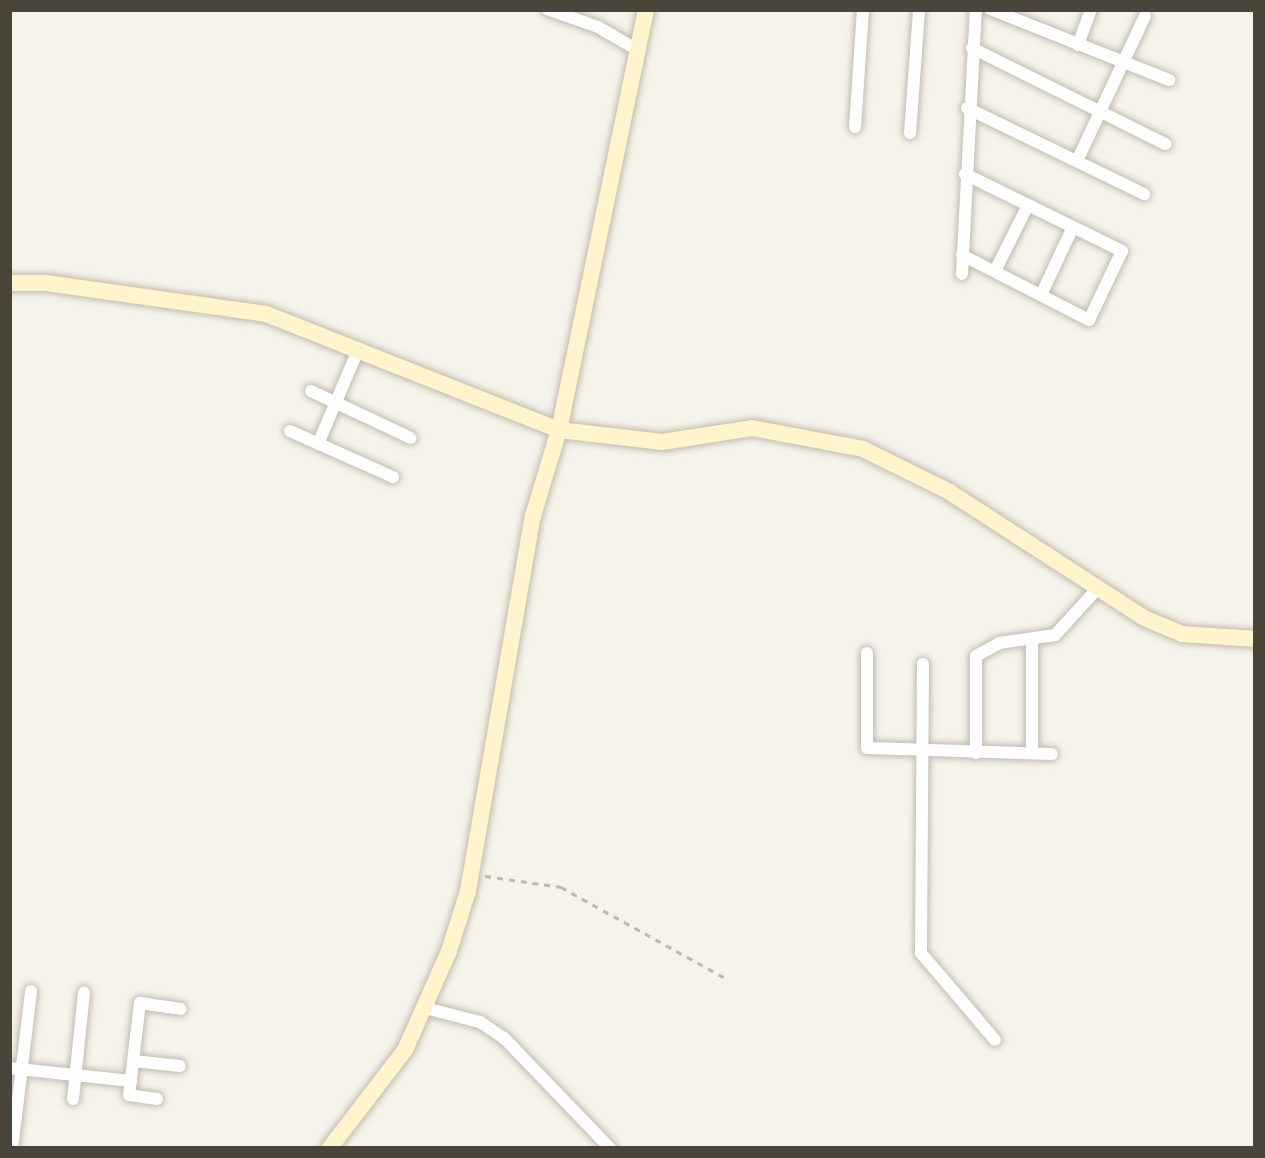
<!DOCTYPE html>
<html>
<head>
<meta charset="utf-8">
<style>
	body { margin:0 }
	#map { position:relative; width:1265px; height:1158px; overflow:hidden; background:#f6f3eb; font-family:Quicksand,sans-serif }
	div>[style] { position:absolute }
	.path>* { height:3px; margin-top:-1.5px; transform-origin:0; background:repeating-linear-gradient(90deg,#c5b89e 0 6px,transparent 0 12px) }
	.roads { filter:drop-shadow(0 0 3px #c2bcad) drop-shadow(0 0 3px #c2bcad) }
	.street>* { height:12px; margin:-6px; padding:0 6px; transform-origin:6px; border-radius:6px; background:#fff }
	.secondary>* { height:16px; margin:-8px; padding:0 8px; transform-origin:8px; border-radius:8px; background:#fff4cc }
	span { translate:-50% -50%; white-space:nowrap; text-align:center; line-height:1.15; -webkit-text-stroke:12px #fff; paint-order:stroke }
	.frame { position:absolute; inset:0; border:12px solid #4b4438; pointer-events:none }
</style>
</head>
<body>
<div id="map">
	<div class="path">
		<i style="left:485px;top:876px;width:77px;rotate:8.2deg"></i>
		<i style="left:561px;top:887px;width:188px;rotate:29deg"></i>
	</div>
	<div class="roads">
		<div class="street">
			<i style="left:547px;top:9px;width:54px;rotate:19.4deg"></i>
			<i style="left:598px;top:27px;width:44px;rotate:30.1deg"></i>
			<i style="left:990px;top:9px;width:193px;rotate:21.6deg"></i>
			<i style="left:1078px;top:45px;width:38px;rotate:-70deg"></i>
			<i style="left:972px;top:48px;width:216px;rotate:26.4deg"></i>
			<i style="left:967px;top:108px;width:197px;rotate:25.9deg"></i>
			<i style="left:855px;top:127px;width:118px;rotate:-86.1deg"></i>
			<i style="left:910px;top:133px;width:124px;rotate:-85.8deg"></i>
			<i style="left:1077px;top:161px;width:160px;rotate:-64.9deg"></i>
			<i style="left:962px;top:255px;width:143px;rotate:27.1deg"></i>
			<i style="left:1089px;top:320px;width:76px;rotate:-64.4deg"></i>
			<i style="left:1122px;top:251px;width:175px;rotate:-153.9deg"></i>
			<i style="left:995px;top:271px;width:74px;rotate:-63.4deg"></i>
			<i style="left:962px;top:274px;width:265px;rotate:-87deg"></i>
			<i style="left:1041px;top:295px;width:75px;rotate:-64.8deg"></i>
			<i style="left:311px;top:391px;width:110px;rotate:25.2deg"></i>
			<i style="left:290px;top:431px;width:113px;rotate:24.1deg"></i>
			<i style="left:318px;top:444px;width:104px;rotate:-66.9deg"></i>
			<i style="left:867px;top:653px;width:95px;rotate:90deg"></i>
			<i style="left:867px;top:748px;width:185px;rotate:1.9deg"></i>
			<i style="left:923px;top:664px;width:289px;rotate:90.4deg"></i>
			<i style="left:921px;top:953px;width:114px;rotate:49.6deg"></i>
			<i style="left:1032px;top:752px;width:113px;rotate:-90deg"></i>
			<i style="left:976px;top:753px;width:97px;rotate:-90deg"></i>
			<i style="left:976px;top:656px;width:26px;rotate:-29deg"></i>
			<i style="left:999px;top:643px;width:57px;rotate:-8.1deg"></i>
			<i style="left:1055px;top:635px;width:64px;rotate:-47.5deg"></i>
			<i style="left:425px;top:1008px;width:57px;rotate:14.3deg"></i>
			<i style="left:480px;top:1022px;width:30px;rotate:34deg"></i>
			<i style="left:505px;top:1039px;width:153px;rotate:46.1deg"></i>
			<i style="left:134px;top:1061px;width:46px;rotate:6.2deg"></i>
			<i style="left:9px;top:1068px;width:123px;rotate:6.1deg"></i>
			<i style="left:73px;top:1099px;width:107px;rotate:-84.1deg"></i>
			<i style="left:157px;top:1099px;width:28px;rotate:-172deg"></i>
			<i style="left:129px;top:1095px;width:93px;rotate:-83.2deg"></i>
			<i style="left:140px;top:1003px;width:41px;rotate:8.3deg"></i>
			<i style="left:12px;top:1149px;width:159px;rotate:-83.1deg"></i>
		</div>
		<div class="secondary">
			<i style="left:9px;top:283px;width:37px"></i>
			<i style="left:46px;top:283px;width:222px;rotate:8deg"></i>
			<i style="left:266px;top:314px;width:315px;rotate:21.6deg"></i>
			<i style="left:559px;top:430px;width:104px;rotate:6.6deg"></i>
			<i style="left:662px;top:442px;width:91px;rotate:-8.8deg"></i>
			<i style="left:752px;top:428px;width:113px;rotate:10.7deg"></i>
			<i style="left:863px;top:449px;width:95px;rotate:26.3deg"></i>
			<i style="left:948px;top:491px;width:234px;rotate:32.9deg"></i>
			<i style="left:1144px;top:618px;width:41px;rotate:22.8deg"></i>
			<i style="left:1182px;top:634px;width:74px;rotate:3.9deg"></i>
			<i style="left:329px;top:1149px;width:125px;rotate:-52.5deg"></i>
			<i style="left:405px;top:1050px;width:108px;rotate:-66deg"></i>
			<i style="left:449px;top:951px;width:63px;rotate:-72.4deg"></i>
			<i style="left:468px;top:891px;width:381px;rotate:-80.2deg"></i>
			<i style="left:533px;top:516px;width:90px;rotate:-73.2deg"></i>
			<i style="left:559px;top:430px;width:430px;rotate:-78.3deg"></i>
		</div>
	</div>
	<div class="frame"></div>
</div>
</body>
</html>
